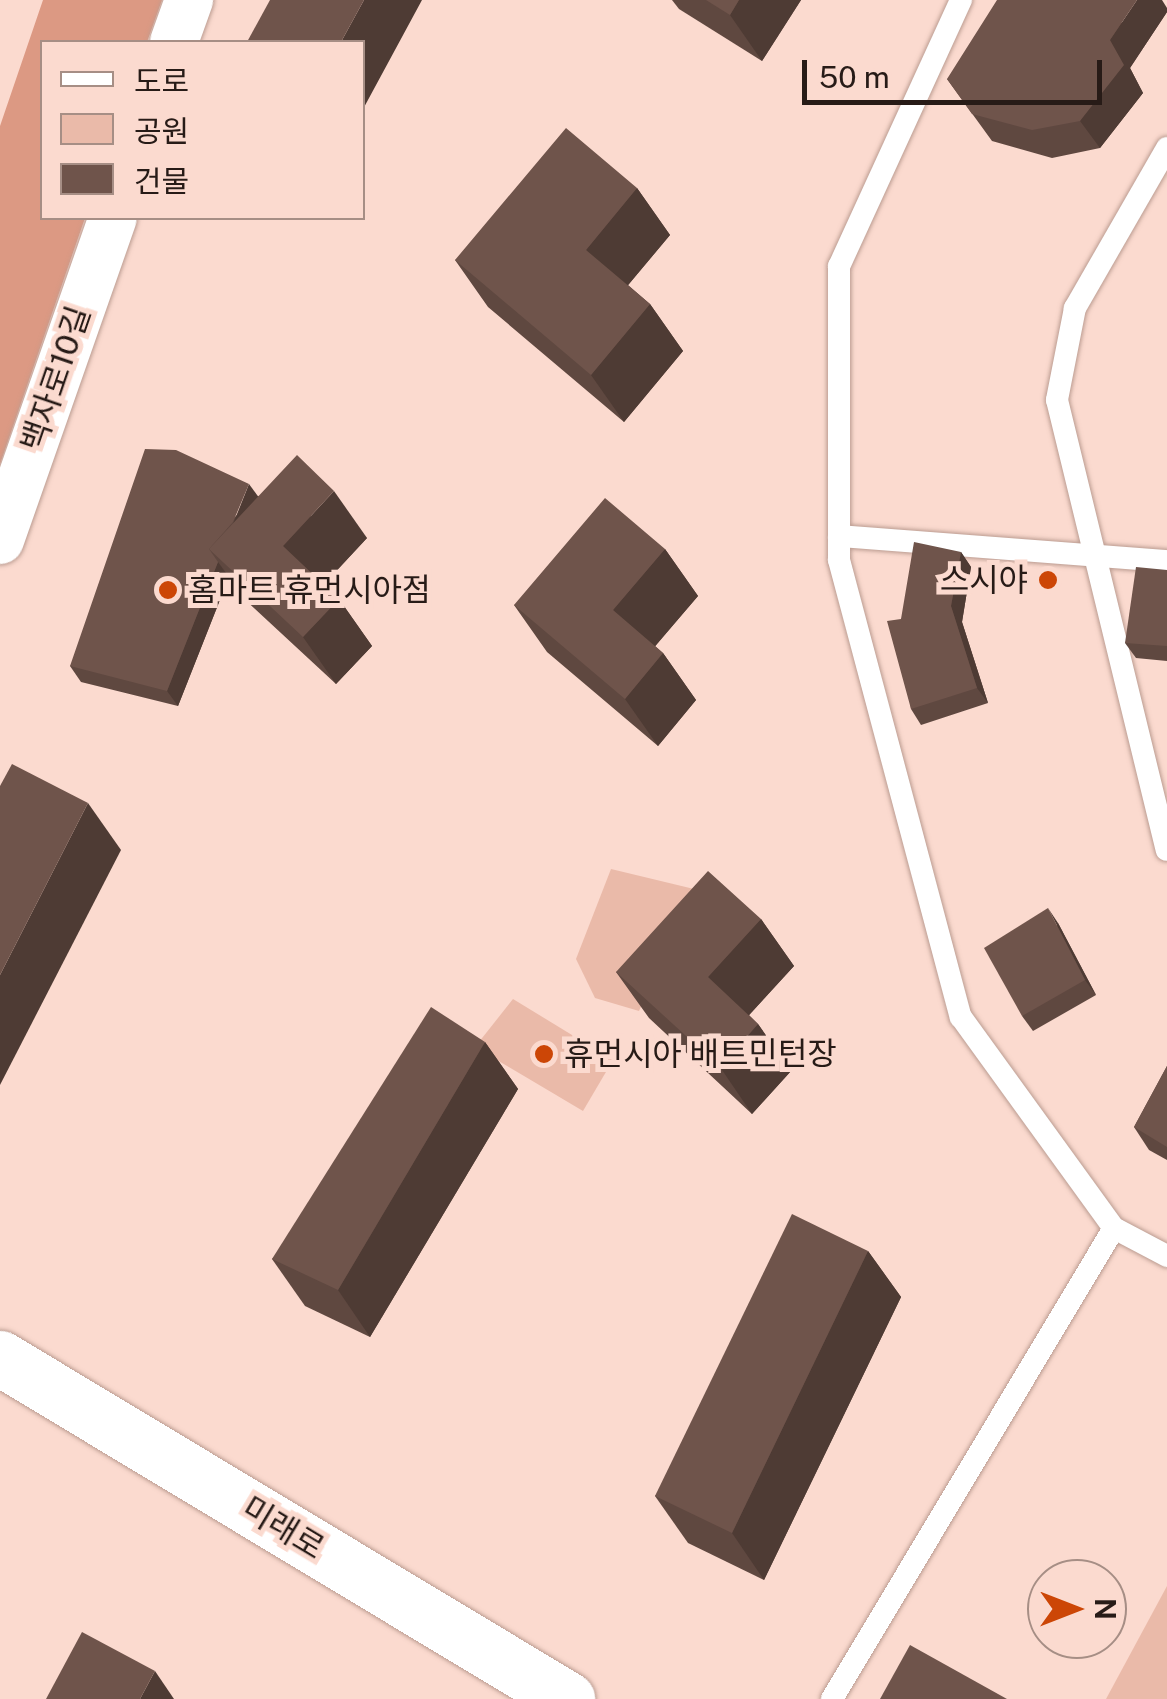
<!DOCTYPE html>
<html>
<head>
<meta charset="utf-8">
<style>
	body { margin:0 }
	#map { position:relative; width:1167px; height:1699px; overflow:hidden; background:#fbdacf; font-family:"Public Sans","Noto Sans KR",sans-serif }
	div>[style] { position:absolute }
	.green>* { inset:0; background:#eabaa9 }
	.forest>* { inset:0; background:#dc9983 }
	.roads { filter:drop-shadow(0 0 2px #bb9c91) drop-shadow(0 0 2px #bb9c91) }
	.lane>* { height:22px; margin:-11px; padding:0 11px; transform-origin:11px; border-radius:11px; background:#fff }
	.street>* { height:48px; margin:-24px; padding:0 24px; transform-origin:24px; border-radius:24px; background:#fff }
	.secondary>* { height:55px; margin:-27.5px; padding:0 27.5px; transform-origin:27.5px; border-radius:27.5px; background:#fff }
	.wall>* { inset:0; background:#5f4840 }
	.shaded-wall>* { inset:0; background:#4e3b34 }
	.building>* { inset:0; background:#6f544b }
	.dots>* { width:28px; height:28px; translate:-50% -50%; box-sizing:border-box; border:5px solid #fbdacf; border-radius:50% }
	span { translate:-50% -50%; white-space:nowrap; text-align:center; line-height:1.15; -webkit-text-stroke:10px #fbdacf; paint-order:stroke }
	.street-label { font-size:32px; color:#271b17 }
	.poi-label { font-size:32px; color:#271b17 }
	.right { translate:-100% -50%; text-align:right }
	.left { translate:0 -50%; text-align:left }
	.legend { position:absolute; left:40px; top:40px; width:325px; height:180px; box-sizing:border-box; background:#fbdacf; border:2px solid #a68e85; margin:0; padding:12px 18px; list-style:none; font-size:30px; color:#271b17 }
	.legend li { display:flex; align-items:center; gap:20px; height:50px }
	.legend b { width:50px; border:2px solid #a68e85 }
	.north { position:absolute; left:1027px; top:1559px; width:100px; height:100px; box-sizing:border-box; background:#fbdacf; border:2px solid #a68e85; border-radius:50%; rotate:90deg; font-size:28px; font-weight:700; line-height:40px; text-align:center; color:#271b17 }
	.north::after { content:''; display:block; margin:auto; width:35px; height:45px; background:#cc4606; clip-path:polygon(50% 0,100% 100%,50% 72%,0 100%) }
	.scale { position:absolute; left:802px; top:60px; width:300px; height:45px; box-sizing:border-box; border:5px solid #271b17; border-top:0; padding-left:12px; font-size:30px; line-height:35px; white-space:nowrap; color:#271b17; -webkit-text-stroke:8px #fbdacf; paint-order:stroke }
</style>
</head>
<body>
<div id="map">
	<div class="green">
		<i style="clip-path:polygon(611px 869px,694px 889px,639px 1011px,595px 998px,576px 959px)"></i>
		<i style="clip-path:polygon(513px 999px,613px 1060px,583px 1111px,475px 1047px)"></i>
		<i style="clip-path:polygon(1167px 1586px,1167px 1699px,1106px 1699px)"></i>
	</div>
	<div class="forest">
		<i style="clip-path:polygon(43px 0,162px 0,147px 42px,42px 42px,42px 218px,85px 218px,0 464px,0 126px)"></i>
	</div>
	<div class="roads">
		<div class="lane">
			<i style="left:961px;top:0;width:293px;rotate:114.6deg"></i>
			<i style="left:839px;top:266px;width:294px;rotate:90deg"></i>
			<i style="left:839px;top:560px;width:473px;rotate:75.1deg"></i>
			<i style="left:961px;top:1017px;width:261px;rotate:54.1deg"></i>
			<i style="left:1114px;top:1228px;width:60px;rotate:27.8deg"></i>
			<i style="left:1167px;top:148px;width:185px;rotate:119.9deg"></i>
			<i style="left:1075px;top:308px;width:94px;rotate:101.1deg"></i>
			<i style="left:1057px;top:400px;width:463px;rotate:76.3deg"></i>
			<i style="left:839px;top:536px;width:329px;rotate:4.4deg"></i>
			<i style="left:832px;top:1699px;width:549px;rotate:-59.09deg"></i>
		</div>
		<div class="street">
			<i style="left:174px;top:42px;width:45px;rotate:-70.3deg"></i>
			<i style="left:0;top:540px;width:341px;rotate:-70.7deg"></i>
		</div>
		<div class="secondary">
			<i style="left:0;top:1358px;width:662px;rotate:31.02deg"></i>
		</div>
	</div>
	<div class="wall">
		<i style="clip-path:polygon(672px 0,801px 0,762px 61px,679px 9px)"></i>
		<i style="clip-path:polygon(1167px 8px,1167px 12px,1130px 68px,1143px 93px,1100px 148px,1052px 158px,992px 141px,947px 79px)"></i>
		<i style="clip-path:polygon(637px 188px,670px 235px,628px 285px,650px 304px,683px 351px,624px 422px,488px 307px,455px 260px)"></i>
		<i style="clip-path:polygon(258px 496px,367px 538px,324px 584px,339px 599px,372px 646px,336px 684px,241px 596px,229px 577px,178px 706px,81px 682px,70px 666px)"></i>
		<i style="clip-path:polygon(665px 549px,698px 596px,655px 646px,663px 653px,696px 700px,658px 746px,547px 652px,514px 605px)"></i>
		<i style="clip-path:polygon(961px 552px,971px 567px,962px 622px,988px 703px,921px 725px,911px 709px,901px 619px)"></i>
		<i style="clip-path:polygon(1167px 570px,1167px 661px,1136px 658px,1125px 643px)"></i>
		<i style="clip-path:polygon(761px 919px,794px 966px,749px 1015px,758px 1024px,791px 1071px,752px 1114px,649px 1018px,616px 972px)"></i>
		<i style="clip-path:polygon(1058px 923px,1096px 995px,1033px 1031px,1022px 1016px)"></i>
		<i style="clip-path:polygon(485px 1042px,518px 1089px,370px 1337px,305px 1306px,272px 1259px)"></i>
		<i style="clip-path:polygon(1167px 1066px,1167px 1160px,1149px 1150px,1134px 1127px)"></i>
		<i style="clip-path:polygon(868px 1251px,901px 1297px,764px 1580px,688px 1543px,655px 1496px)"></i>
	</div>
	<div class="shaded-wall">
		<i style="clip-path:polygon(364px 0,422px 0,362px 111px,362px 42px,341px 42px)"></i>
		<i style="clip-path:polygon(739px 0,801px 0,762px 61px,730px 15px)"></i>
		<i style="clip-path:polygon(1137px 0,1162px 0,1167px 8px,1167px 12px,1130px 68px,1143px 93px,1100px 148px,1080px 121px,1110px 40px)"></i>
		<i style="clip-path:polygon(637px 188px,670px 235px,619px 296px,586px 250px)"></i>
		<i style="clip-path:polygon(650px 304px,683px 351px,624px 422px,591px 375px)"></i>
		<i style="clip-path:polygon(249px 484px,260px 499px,219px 559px)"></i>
		<i style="clip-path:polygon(334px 491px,367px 538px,316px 593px,283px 546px)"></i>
		<i style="clip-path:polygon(665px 549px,698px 596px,646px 657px,613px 610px)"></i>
		<i style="clip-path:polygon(961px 552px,971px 567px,962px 622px,988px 703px,977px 688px,951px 606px)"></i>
		<i style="clip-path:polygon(218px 562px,229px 577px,178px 706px,167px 691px)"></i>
		<i style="clip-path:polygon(339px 599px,372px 646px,336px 684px,303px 637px)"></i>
		<i style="clip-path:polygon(663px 653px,696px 700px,658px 746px,625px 699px)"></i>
		<i style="clip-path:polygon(88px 803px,121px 850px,0 1085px,0 975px)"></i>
		<i style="clip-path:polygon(1048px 908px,1058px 923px,1096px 995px,1085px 980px)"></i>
		<i style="clip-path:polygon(761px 919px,794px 966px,741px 1024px,708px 977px)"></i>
		<i style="clip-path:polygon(758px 1024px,791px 1071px,752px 1114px,720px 1067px)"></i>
		<i style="clip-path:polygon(485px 1042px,518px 1089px,370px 1337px,338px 1290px)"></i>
		<i style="clip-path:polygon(868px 1251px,901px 1297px,764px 1580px,732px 1533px)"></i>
		<i style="clip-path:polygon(155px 1671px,174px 1699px,140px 1699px)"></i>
	</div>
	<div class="building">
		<i style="clip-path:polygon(270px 0,364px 0,341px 42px,247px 42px)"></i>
		<i style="clip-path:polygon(706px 0,739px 0,730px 15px)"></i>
		<i style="clip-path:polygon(997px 0,1137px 0,1110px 40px,1124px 65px,1080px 121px,1032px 130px,972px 114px,947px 79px)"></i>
		<i style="clip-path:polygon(566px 128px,637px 188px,586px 250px,650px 304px,591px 375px,455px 260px)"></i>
		<i style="clip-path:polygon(145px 449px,176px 450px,249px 484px,233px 522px,209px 549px,218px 562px,167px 691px,70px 666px)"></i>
		<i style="clip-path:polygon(297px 455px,334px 491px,283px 546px,339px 599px,303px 637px,209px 549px)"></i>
		<i style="clip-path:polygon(605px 498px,665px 549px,613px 610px,663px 653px,625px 699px,514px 605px)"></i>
		<i style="clip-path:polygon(914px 542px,961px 552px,951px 606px,977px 688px,911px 709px,887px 621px,901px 619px)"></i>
		<i style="clip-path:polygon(1136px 567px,1167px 570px,1167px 646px,1125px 643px)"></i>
		<i style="clip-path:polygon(12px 764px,88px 803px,0 975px,0 786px)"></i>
		<i style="clip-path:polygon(708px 871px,761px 919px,708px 977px,758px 1024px,720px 1067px,616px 972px)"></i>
		<i style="clip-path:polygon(1048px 908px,1085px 980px,1022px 1016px,984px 948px)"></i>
		<i style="clip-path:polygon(431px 1007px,485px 1042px,338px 1290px,272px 1259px)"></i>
		<i style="clip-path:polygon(1167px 1066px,1167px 1147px,1134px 1127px)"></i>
		<i style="clip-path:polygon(792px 1214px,868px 1251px,732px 1533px,655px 1496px)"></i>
		<i style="clip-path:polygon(82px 1632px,155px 1671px,140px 1699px,46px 1699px)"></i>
		<i style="clip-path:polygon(910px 1645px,1007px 1699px,880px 1699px)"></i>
	</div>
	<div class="dots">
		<i style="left:1048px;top:580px;background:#cc4606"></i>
		<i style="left:168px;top:590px;background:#cc4606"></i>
		<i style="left:544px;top:1054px;background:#cc4606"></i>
	</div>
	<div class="street-label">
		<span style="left:56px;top:379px;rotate:-71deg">백자로10길</span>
		<span style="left:283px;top:1528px;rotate:31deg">미래로</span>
	</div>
	<div class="poi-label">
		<span class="right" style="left:1028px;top:580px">스시야</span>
		<span class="left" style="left:188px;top:590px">홈마트 휴먼시아점</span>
		<span class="left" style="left:564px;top:1054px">휴먼시아 배트민턴장</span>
	</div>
	<ul class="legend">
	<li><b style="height:12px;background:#fff"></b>도로</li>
	<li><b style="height:28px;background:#eabaa9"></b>공원</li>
	<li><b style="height:28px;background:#6f544b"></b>건물</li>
	</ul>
	<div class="north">N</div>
	<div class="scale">50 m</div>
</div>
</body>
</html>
